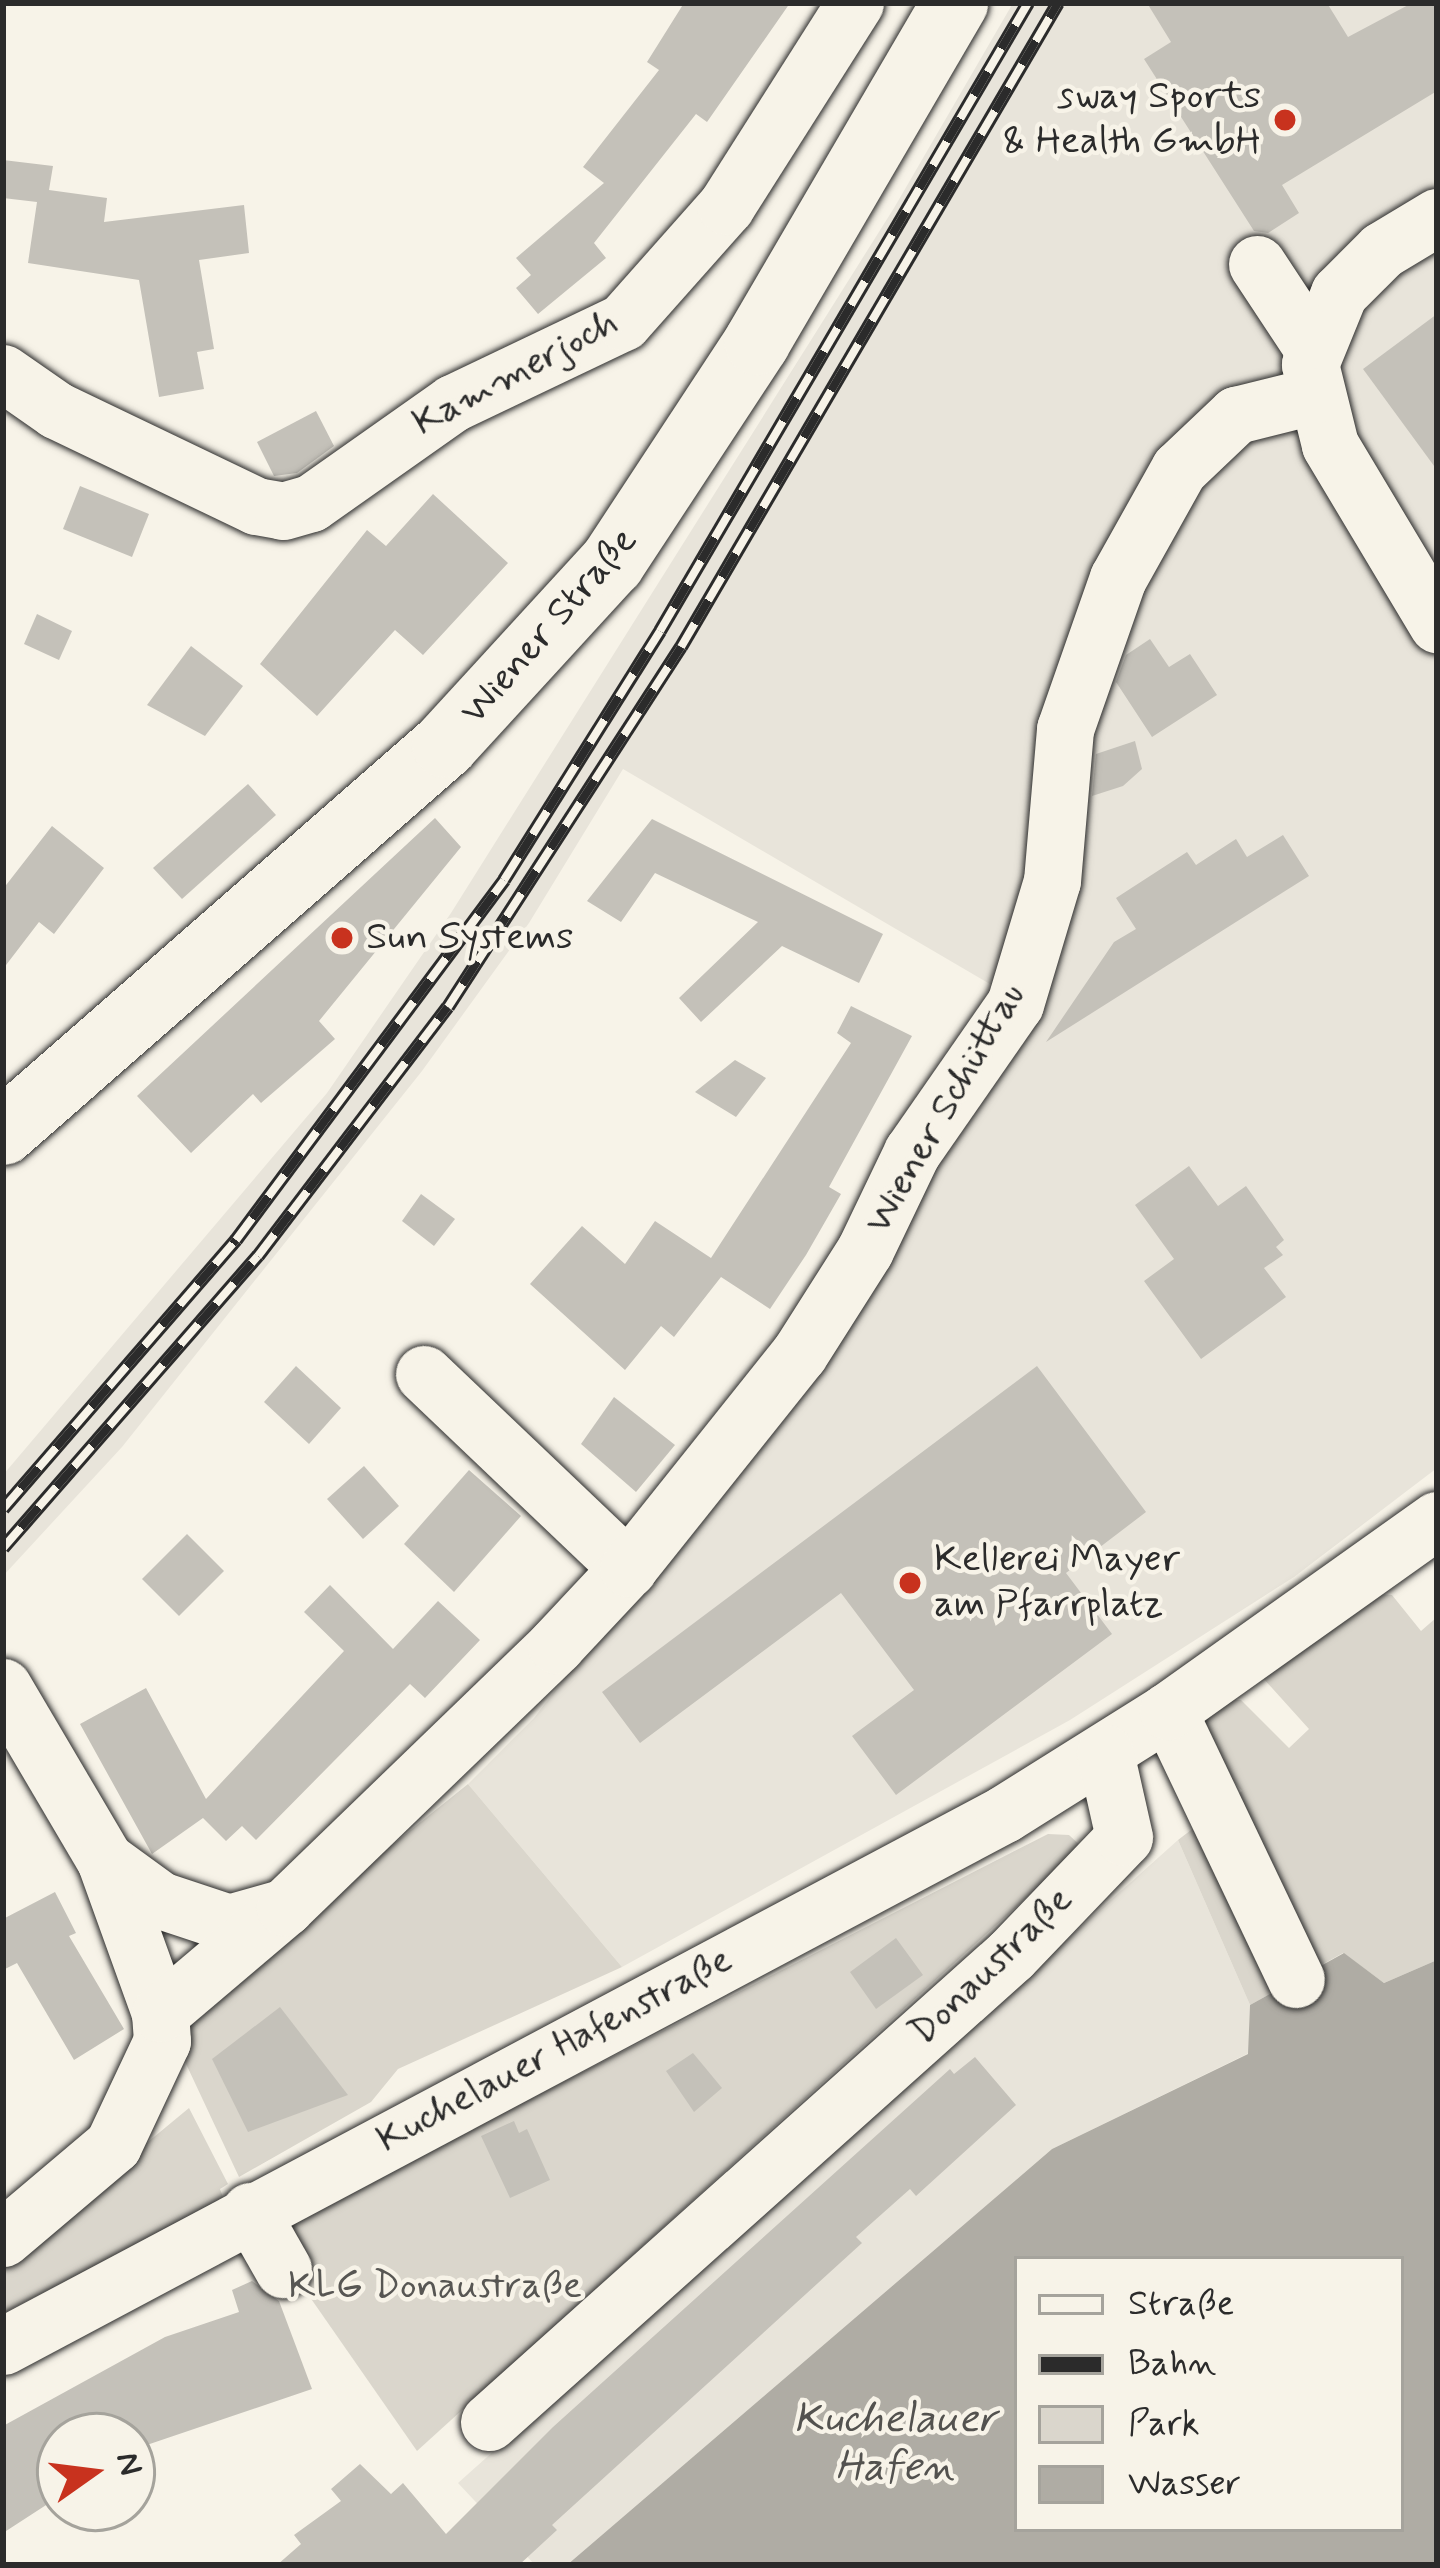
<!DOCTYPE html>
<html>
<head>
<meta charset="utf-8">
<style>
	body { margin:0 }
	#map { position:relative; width:1440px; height:2568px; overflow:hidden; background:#f7f3e8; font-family:Mynerve,sans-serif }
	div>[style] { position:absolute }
	.built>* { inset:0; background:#e8e4da }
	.green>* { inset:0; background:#dad6cc }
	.water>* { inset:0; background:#afaca4 }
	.building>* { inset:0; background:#c4c1b9 }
	.roads { filter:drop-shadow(0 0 3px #2b2b2b) drop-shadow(0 0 3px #2b2b2b) }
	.minor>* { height:57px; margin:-28.5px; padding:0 28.5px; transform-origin:28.5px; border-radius:28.5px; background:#f7f3e8 }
	.major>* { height:66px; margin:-33px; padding:0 33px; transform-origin:33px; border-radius:33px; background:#f7f3e8 }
	.rail>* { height:14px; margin-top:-7px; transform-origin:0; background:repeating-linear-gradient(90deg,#f7f3e8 0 27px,#2b2b2b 0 54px); box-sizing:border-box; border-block:3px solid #2b2b2b }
	.dots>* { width:33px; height:33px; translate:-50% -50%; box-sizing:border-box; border:6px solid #f7f3e8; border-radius:50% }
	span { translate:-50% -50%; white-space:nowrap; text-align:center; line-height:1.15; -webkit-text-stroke:9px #f7f3e8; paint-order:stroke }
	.poi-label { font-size:39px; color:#2b2b2b }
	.right { translate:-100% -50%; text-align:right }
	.left { translate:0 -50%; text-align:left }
	.street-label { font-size:39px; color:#2b2b2b }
	.park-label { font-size:39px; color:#575653 }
	.water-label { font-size:42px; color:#53524f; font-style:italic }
	.frame { position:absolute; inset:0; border:6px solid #2b2b2b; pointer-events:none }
	.legend { position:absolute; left:1014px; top:2256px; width:390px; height:276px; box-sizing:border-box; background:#f7f3e8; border:3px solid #a5a39c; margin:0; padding:15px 21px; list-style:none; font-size:36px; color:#2b2b2b }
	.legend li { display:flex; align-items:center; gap:24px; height:60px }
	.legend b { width:60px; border:3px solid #a5a39c }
	.north { position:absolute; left:36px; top:2412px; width:120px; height:120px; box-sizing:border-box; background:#f7f3e8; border:3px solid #a5a39c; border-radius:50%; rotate:76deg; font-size:33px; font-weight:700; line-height:48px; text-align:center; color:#2b2b2b }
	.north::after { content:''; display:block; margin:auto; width:42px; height:54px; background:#c8321e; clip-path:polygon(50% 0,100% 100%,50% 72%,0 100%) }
</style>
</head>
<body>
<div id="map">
	<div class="built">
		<i style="clip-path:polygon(1013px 3px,1437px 3px,1437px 1468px,1294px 1577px,1070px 1720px,622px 1967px,468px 1784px,534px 1718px,859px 1295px,1029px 1007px,623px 769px,529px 923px,422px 1071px,122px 1447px,3px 1576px,3px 1475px,327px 1093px,451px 913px,894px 208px)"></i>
		<i style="clip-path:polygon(1178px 1840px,1250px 2005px,1249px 2053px,1052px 2149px,567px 2565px,535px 2565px,458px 2483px)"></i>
	</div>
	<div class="green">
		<i style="clip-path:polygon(1380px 1594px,1392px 1595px,1421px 1631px,1437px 1617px,1437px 1960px,1384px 1983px,1343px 1953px,1250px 2005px,1178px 1840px,1242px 1791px,1206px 1749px,1198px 1722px,1219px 1699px,1241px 1700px,1289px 1748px,1309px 1729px,1262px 1677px)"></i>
		<i style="clip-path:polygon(468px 1784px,622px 1967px,398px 2069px,371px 2102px,239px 2177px,180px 2051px,186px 2011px)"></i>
		<i style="clip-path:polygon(1048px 1834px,1069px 1835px,1082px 1847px,417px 2451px,266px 2234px)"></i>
		<i style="clip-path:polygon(189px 2108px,228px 2184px,220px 2189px,224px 2200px,3px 2313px,3px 2262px)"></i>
	</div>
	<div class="water">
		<i style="clip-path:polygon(evenodd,1344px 1953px,1384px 1983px,1437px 1960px,1437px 2565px,567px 2565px,1052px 2149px,1248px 2054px,1250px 2005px,1344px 1953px,1017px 2259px,1401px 2259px,1401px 2529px,1017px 2529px,1017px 2259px)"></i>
	</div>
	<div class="building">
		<i style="clip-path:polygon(684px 3px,790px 3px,707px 122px,696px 114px,594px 243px,606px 258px,538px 314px,516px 288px,531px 275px,516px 258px,604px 183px,583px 167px,659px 70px,647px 62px)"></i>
		<i style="clip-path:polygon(1147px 3px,1327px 3px,1348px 37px,1412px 3px,1437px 3px,1437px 91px,1282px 185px,1299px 213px,1268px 233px,1254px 231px,1144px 59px,1171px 42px)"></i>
		<i style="clip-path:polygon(3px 160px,53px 166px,49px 190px,107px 198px,104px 222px,244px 205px,249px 253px,199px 260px,214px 349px,197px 352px,204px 389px,159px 397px,139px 280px,28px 263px,37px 202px,3px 198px)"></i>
		<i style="clip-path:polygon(1437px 314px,1437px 470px,1363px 369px)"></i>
		<i style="clip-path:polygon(316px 411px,334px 446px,297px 473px,274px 476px,257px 442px)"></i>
		<i style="clip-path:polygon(80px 486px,149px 514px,132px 557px,63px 529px)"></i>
		<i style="clip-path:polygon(433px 494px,508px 563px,423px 655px,395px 630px,317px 716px,260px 664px,367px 530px,386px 546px)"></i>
		<i style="clip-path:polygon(37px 614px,72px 631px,59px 660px,24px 644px)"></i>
		<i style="clip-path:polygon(1150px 639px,1169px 667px,1190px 654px,1217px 695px,1152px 737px,1116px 682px,1126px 655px)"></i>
		<i style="clip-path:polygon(191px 646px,243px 686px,205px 736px,147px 705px)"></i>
		<i style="clip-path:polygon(1135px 741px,1142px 769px,1123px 786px,1092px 796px,1096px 754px)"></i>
		<i style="clip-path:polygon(248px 784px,276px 815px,182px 899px,153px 868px)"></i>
		<i style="clip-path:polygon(435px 818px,461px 847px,319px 1021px,335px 1039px,261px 1103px,253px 1094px,191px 1153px,137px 1096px)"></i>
		<i style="clip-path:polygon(652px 819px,883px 934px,859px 983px,782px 946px,701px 1022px,679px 998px,758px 922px,655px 873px,621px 922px,587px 901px)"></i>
		<i style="clip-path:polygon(52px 826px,104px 868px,54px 934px,39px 922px,3px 969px,3px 889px)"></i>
		<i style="clip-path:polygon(1283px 835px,1309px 876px,1046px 1042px,1114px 942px,1136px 929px,1116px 898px,1187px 852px,1196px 865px,1236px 839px,1247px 857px)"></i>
		<i style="clip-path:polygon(851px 1006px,912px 1036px,829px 1187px,841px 1194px,806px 1255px,770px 1309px,721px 1277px,674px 1337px,661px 1326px,625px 1370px,530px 1284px,582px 1226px,625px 1264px,655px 1221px,711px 1258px,851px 1043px,837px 1033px)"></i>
		<i style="clip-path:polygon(735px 1060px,766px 1078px,736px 1117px,695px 1092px)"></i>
		<i style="clip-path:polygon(1189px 1166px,1218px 1206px,1246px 1186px,1284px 1240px,1276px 1247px,1283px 1255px,1264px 1268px,1286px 1297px,1201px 1359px,1144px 1281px,1174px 1259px,1135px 1205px)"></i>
		<i style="clip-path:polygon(421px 1194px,455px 1219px,434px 1246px,402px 1221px)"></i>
		<i style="clip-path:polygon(296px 1366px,341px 1408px,309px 1444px,264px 1402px)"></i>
		<i style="clip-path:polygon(1037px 1366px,1146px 1512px,1066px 1573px,1112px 1634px,896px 1795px,852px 1736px,914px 1690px,841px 1593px,640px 1743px,602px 1692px)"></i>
		<i style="clip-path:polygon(614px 1397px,675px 1445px,636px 1492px,581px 1444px)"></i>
		<i style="clip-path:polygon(364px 1466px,399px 1506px,363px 1539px,327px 1499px)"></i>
		<i style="clip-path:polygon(469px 1470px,521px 1516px,454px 1592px,404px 1544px)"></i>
		<i style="clip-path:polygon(187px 1534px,224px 1571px,179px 1616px,142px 1579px)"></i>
		<i style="clip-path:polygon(330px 1585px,393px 1649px,438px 1601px,480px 1640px,425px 1698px,410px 1684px,256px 1840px,242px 1826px,226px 1841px,203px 1818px,152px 1854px,80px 1724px,146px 1688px,206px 1799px,344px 1651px,304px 1612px)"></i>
		<i style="clip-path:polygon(55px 1892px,76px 1933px,69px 1936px,124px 2029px,74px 2060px,17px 1963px,3px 1970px,3px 1919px)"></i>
		<i style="clip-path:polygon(896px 1938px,923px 1975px,876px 2009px,850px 1972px)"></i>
		<i style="clip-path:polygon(280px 2007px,348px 2095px,248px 2132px,212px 2059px)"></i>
		<i style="clip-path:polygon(693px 2053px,722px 2088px,694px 2112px,666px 2071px)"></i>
		<i style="clip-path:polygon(975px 2057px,1016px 2105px,916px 2196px,910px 2189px,856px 2237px,862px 2243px,552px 2525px,557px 2530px,519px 2565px,277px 2565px,301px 2544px,294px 2535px,341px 2501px,331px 2489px,360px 2464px,391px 2494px,403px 2483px,446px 2534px,553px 2427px,950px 2069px,954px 2074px)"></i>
		<i style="clip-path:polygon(514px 2121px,519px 2133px,527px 2129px,550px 2180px,510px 2198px,481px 2136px)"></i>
		<i style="clip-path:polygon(252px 2281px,279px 2301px,312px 2389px,132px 2450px,132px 2436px,60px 2436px,60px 2496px,3px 2533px,3px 2426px,165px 2337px,239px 2312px,232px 2290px)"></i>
	</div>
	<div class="roads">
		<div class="minor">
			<i style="left:1437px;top:217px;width:64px;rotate:149deg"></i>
			<i style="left:1382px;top:250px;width:61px;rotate:135deg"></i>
			<i style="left:1339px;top:293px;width:77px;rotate:112.2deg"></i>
			<i style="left:1310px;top:364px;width:83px;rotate:76.1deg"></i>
			<i style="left:1330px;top:445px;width:209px;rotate:59.1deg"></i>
			<i style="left:1257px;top:264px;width:102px;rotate:56.6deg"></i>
			<i style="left:3px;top:373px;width:65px;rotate:34.9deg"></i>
			<i style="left:56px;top:410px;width:222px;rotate:25.6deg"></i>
			<i style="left:256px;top:506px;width:27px;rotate:10deg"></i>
			<i style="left:283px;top:511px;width:29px;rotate:-16deg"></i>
			<i style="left:311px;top:503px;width:174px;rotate:-35.2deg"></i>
			<i style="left:453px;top:403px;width:188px;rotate:-25.5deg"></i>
			<i style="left:623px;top:322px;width:155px;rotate:-48.4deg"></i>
			<i style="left:726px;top:206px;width:241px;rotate:-57.6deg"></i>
			<i style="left:424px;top:1374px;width:282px;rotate:43.6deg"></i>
			<i style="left:3px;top:1687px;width:201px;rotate:59.5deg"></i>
			<i style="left:105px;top:1860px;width:163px;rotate:70.2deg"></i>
			<i style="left:1168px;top:1711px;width:297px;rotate:64.5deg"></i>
			<i style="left:105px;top:1860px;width:68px;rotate:36deg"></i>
			<i style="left:160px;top:1900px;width:73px;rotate:18.4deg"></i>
			<i style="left:229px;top:1923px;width:58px;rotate:-15.9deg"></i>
			<i style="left:250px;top:2211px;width:67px;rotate:60.4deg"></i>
			<i style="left:3px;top:2238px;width:144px;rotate:-40.2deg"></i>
			<i style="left:113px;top:2145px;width:115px;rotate:-64.8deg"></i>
			<i style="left:162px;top:2041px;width:28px;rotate:-94deg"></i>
			<i style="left:160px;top:2013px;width:164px;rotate:-40.3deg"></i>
			<i style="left:285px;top:1907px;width:377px;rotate:-44deg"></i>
			<i style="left:556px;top:1645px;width:105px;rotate:-46.9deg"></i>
			<i style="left:628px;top:1568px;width:274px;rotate:-51.4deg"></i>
			<i style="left:799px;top:1354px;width:123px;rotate:-57.6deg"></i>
			<i style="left:865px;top:1250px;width:109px;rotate:-64.4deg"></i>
			<i style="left:912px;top:1152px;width:180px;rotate:-55.2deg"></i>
			<i style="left:1015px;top:1004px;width:128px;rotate:-73.3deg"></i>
			<i style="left:1052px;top:881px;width:153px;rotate:-85.1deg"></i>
			<i style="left:1065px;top:729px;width:160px;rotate:-70.7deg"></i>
			<i style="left:1118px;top:578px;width:125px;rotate:-60.8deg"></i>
			<i style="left:1179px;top:469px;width:79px;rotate:-43.5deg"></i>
			<i style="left:1236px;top:415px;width:78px;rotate:-14deg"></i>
			<i style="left:3px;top:2346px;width:1134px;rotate:-27.99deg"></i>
			<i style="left:1004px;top:1814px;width:194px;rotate:-32.1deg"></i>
			<i style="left:1168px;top:1711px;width:330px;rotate:-35.4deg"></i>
			<i style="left:489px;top:2422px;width:700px;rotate:-41.82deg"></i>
			<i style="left:1011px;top:1955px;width:163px;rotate:-46.2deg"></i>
			<i style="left:1124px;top:1837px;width:86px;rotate:-102.7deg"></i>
		</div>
		<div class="major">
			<i style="left:3px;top:1132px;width:587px;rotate:-41.2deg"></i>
			<i style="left:445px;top:745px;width:247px;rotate:-47.5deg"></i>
			<i style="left:612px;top:563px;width:264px;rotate:-56.7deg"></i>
			<i style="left:757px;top:342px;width:393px;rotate:-59.7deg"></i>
		</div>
	</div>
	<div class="rail">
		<i style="left:3px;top:1509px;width:356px;rotate:-49.1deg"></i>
		<i style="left:236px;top:1240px;width:449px;rotate:-53.3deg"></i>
		<i style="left:504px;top:880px;width:294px;rotate:-57.9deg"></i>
		<i style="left:660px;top:631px;width:728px;rotate:-59.63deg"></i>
		<i style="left:3px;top:1548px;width:388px;rotate:-48.9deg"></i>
		<i style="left:258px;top:1256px;width:313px;rotate:-52.7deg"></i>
		<i style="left:448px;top:1007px;width:429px;rotate:-57.1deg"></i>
		<i style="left:681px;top:647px;width:746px;rotate:-59.66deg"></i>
	</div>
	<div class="dots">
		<i style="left:1285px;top:120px;background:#c8321e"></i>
		<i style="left:342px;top:938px;background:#c8321e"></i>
		<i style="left:910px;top:1583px;background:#c8321e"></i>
	</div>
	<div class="poi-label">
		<span class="right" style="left:1261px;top:120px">sway Sports<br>&amp; Health GmbH</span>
		<span class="left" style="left:366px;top:938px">Sun Systems</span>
		<span class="left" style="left:934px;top:1583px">Kellerei Mayer<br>am Pfarrplatz</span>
	</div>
	<div class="street-label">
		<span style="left:516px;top:374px;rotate:-28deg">Kammerjoch</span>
		<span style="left:550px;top:627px;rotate:-49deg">Wiener Straße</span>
		<span style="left:946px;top:1109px;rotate:-60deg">Wiener Schüttau</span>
		<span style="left:992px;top:1967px;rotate:-44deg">Donaustraße</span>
		<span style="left:555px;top:2051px;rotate:-28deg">Kuchelauer Hafenstraße</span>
	</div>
	<div class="park-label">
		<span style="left:435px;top:2287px">KLG Donaustraße</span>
	</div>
	<div class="water-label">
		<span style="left:895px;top:2444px">Kuchelauer<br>Hafen</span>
	</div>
	<div class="frame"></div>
	<ul class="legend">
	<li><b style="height:15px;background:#f7f3e8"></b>Straße</li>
	<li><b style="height:15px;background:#2b2b2b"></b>Bahn</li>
	<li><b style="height:33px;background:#dad6cc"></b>Park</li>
	<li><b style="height:33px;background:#afaca4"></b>Wasser</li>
	</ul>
	<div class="north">N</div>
</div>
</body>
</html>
